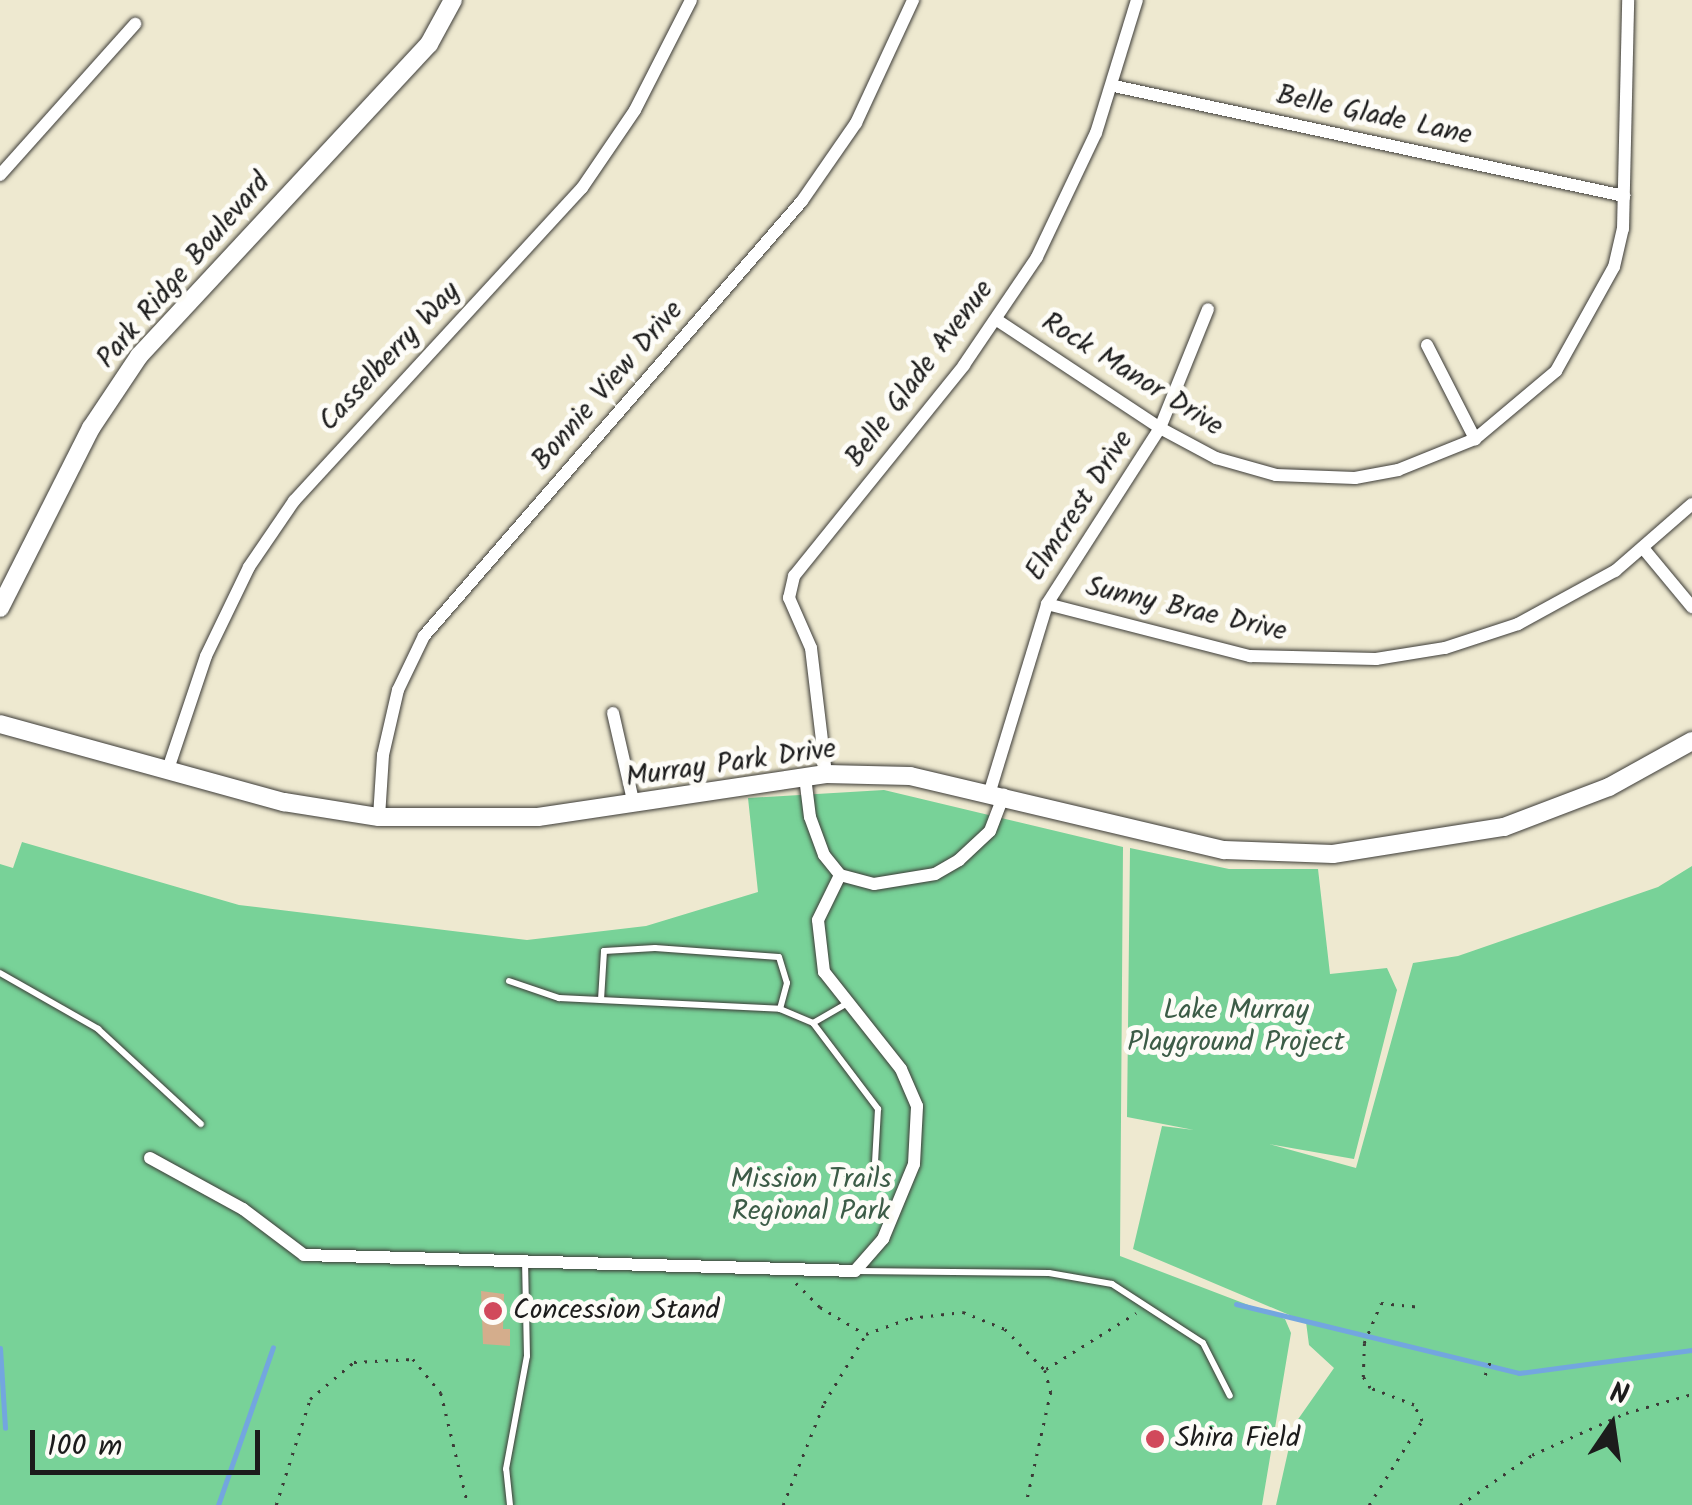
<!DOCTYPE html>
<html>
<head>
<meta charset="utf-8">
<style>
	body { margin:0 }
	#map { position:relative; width:1692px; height:1505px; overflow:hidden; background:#eee9d0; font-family:Kalam,sans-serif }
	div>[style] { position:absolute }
	.green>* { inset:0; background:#78d298 }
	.stream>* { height:5px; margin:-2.5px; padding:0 2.5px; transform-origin:2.5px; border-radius:2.5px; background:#73a6df }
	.building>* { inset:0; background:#d4ad8c }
	.path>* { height:2.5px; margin-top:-1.25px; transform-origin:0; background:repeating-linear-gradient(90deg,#3c3b37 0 2.5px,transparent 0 10.5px) }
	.roads { filter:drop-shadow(0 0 2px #3c3b37) drop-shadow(0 0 2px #3c3b37) }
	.lane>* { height:6px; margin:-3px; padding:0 3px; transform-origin:3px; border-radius:3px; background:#fff }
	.street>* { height:12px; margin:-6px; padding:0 6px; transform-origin:6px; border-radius:6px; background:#fff }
	.secondary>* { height:18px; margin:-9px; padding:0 9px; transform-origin:9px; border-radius:9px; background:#fff }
	.dots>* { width:28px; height:28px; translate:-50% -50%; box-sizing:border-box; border:5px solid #fdfcf7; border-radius:50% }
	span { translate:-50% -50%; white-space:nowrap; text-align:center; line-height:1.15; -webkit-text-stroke:10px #fdfcf7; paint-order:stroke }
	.street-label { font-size:28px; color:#1c1c1c }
	.park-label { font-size:28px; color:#3c5c47 }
	.poi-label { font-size:28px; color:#1c1c1c }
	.left { translate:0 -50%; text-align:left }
	.north { position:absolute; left:1562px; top:1375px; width:100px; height:100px; -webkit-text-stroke:8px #fdfcf7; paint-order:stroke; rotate:13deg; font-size:28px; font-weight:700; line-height:40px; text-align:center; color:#1c1c1c }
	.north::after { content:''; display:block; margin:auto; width:35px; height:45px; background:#1c1c1c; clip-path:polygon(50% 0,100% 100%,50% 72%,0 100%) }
	.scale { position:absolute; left:30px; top:1430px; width:230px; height:45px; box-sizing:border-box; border:5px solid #1c1c1c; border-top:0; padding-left:12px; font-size:30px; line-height:35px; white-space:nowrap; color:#1c1c1c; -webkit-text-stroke:8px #fdfcf7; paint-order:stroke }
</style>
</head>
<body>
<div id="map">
	<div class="green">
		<i style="clip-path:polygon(884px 790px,1123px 847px,1120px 1256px,1285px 1319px,1291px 1333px,1262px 1505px,0 1505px,0 864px,13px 868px,22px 842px,239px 905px,527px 940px,646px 926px,758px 892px,748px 798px)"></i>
		<i style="clip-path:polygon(1130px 848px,1229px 869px,1318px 869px,1330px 974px,1387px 968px,1397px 990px,1354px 1159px,1269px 1144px,1356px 1168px,1413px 963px,1458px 956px,1658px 887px,1692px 866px,1692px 1505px,1276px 1505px,1294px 1425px,1334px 1368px,1309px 1345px,1306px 1322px,1133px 1249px,1162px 1126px,1194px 1130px,1127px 1117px)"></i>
	</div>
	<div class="stream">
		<i style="left:1236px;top:1304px;width:291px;rotate:13.7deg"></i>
		<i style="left:1519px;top:1373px;width:175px;rotate:-7.6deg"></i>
		<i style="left:0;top:1348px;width:80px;rotate:86.4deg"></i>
		<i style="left:218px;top:1505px;width:167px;rotate:-70.8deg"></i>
	</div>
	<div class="building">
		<i style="clip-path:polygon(481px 1291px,504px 1294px,503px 1329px,510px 1329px,510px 1346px,483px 1344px)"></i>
	</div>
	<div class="path">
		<i style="left:796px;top:1283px;width:34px;rotate:45deg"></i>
		<i style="left:820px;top:1307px;width:52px;rotate:31deg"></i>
		<i style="left:1046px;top:1369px;width:106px;rotate:-31.9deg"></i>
		<i style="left:1485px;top:1375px;width:17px;rotate:-69deg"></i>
		<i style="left:276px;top:1505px;width:111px;rotate:-72.2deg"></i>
		<i style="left:310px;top:1399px;width:57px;rotate:-40.1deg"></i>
		<i style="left:354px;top:1362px;width:59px;rotate:-2.9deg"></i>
		<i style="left:413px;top:1359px;width:44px;rotate:50.5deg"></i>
		<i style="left:441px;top:1393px;width:115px;rotate:76.4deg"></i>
		<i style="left:783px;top:1505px;width:110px;rotate:-68.1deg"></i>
		<i style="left:824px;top:1403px;width:81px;rotate:-58.7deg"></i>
		<i style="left:866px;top:1334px;width:47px;rotate:-20deg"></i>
		<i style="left:910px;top:1318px;width:53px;rotate:-6.5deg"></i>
		<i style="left:963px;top:1312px;width:45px;rotate:22deg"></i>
		<i style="left:1005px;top:1329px;width:57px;rotate:45.7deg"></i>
		<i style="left:1045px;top:1370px;width:23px;rotate:75deg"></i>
		<i style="left:1051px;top:1392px;width:116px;rotate:102.5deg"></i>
		<i style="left:1369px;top:1505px;width:99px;rotate:-57.8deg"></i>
		<i style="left:1422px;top:1421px;width:18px;rotate:-117deg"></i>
		<i style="left:1414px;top:1405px;width:47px;rotate:-158.9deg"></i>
		<i style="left:1370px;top:1388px;width:13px;rotate:-122deg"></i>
		<i style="left:1363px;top:1377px;width:34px;rotate:-88deg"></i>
		<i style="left:1364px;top:1343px;width:43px;rotate:-67deg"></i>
		<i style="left:1381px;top:1303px;width:41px;rotate:5.6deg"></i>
		<i style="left:1460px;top:1505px;width:88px;rotate:-34.8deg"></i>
		<i style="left:1532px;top:1455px;width:103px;rotate:-24.1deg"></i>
		<i style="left:1626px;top:1413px;width:69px;rotate:-16.1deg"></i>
	</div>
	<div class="roads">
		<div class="lane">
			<i style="left:0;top:973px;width:113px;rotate:29.7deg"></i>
			<i style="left:98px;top:1029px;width:140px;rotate:42.7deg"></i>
			<i style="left:509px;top:981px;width:53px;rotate:18.8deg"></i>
			<i style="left:559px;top:998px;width:221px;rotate:2.8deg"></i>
			<i style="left:780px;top:1009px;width:36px;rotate:23deg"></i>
			<i style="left:813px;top:1023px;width:38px;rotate:-30deg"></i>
			<i style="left:601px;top:1000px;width:49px;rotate:-86.5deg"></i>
			<i style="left:604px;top:951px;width:51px;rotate:-3.4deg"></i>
			<i style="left:655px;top:948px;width:124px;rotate:4.2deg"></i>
			<i style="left:779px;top:957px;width:27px;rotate:73deg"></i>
			<i style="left:787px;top:983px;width:27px;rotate:105deg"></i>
			<i style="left:813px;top:1023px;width:108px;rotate:52.9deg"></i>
			<i style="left:878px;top:1109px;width:54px;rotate:93.2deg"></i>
			<i style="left:857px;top:1271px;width:192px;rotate:0.6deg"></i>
			<i style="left:1049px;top:1273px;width:64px;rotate:9.9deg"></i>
			<i style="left:1112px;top:1284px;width:108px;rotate:33deg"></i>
			<i style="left:1203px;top:1343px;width:59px;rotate:63deg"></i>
			<i style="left:510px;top:1505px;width:36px;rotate:-96deg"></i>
			<i style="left:506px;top:1469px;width:115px;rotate:-79.5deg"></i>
			<i style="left:527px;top:1356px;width:93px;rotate:-91.2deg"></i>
		</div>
		<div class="street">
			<i style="left:1114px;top:86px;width:522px;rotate:12.17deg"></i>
			<i style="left:0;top:175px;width:203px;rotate:-48.2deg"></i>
			<i style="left:997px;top:320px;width:196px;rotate:33.5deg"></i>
			<i style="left:1160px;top:428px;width:64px;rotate:28.2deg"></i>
			<i style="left:1216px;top:458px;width:62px;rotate:15.8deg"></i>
			<i style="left:1276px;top:475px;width:79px;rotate:2.2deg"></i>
			<i style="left:1355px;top:478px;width:44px;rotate:-10.5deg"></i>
			<i style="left:1398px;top:470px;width:83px;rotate:-21.9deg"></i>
			<i style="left:1475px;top:439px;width:106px;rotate:-40deg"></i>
			<i style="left:1556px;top:371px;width:119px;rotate:-60.9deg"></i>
			<i style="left:1614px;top:267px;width:39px;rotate:-77deg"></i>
			<i style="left:1623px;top:229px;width:229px;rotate:-88.7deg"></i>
			<i style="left:1427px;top:345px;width:106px;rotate:62.9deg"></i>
			<i style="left:1643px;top:548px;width:77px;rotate:50.3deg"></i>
			<i style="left:1047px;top:604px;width:210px;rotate:14.4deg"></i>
			<i style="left:1250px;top:656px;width:126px;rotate:1.4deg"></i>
			<i style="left:1376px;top:659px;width:70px;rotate:-9.1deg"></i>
			<i style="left:1445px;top:648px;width:77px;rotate:-18.2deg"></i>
			<i style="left:1518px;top:624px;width:111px;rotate:-28.7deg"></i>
			<i style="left:1615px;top:571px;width:102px;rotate:-41deg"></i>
			<i style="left:613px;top:713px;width:94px;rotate:77.1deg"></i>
			<i style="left:167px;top:772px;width:122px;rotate:-71.4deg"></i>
			<i style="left:206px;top:656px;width:99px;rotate:-64.2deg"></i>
			<i style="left:249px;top:567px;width:80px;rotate:-55.7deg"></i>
			<i style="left:294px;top:501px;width:425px;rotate:-47.4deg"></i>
			<i style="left:582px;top:188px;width:94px;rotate:-55.8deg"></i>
			<i style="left:635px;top:110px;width:123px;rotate:-63deg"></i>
			<i style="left:826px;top:774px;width:127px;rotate:-96.8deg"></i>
			<i style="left:811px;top:648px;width:55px;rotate:-113.7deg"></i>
			<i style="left:789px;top:598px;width:23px;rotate:-77deg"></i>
			<i style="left:794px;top:576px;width:271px;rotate:-51.1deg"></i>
			<i style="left:964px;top:365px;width:130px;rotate:-55.9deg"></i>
			<i style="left:1037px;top:257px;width:137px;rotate:-64.6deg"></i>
			<i style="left:1096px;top:133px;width:139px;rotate:-72.9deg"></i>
			<i style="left:805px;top:777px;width:40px;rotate:82.9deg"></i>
			<i style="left:810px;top:817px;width:40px;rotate:69.8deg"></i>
			<i style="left:824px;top:855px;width:26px;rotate:51deg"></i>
			<i style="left:840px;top:875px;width:35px;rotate:15deg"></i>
			<i style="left:874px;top:884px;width:62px;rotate:-9.3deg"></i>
			<i style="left:935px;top:874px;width:28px;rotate:-30deg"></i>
			<i style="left:959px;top:860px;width:42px;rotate:-43.1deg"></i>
			<i style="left:990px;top:831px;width:39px;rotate:-69deg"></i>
			<i style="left:990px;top:791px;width:195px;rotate:-73deg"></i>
			<i style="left:1047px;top:604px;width:209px;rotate:-57.3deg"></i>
			<i style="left:1160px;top:428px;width:128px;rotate:-68deg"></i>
			<i style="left:379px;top:817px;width:62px;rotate:-86.3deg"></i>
			<i style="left:383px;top:755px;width:67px;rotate:-77deg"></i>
			<i style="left:398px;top:690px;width:60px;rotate:-64.3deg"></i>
			<i style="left:424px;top:636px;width:576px;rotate:-49.01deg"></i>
			<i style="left:802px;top:201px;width:95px;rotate:-55.3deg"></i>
			<i style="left:856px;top:123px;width:136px;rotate:-65.1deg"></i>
			<i style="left:150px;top:1158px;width:106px;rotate:28.7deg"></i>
			<i style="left:243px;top:1209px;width:76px;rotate:37deg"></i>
			<i style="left:304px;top:1255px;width:551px;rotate:1.66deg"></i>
			<i style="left:855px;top:1271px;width:43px;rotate:-48.8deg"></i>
			<i style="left:883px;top:1239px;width:81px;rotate:-67.5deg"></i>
			<i style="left:914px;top:1164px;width:58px;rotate:-87deg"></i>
			<i style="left:917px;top:1106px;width:40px;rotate:-113.4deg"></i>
			<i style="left:901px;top:1069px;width:124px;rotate:-128.4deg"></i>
			<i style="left:824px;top:972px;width:52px;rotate:-96.6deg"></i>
			<i style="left:818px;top:920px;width:50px;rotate:-63.9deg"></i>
		</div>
		<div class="secondary">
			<i style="left:0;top:608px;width:202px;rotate:-63.2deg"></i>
			<i style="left:91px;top:428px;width:87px;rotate:-56.3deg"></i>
			<i style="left:139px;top:356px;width:426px;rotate:-47.1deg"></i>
			<i style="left:429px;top:44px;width:50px;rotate:-61.4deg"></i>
			<i style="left:0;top:724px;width:295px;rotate:15.4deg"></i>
			<i style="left:284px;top:802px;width:96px;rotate:9deg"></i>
			<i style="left:379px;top:817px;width:159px"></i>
			<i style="left:538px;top:817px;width:291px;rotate:-8.5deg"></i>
			<i style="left:826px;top:774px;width:84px;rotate:1.4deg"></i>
			<i style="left:910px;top:776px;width:323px;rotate:13.3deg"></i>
			<i style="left:1224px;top:850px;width:109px;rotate:2.1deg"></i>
			<i style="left:1333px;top:854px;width:173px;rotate:-9deg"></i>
			<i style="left:1504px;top:827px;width:112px;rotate:-20.9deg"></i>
			<i style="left:1609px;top:787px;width:95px;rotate:-29deg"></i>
		</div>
	</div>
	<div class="dots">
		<i style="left:493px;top:1311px;background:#d1495b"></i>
		<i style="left:1155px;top:1439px;background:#d1495b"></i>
	</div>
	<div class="street-label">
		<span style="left:1374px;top:116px;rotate:12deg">Belle Glade Lane</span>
		<span style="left:184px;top:271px;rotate:-49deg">Park Ridge Boulevard</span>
		<span style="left:390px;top:357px;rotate:-47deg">Casselberry Way</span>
		<span style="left:920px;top:374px;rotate:-53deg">Belle Glade Avenue</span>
		<span style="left:1132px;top:375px;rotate:32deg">Rock Manor Drive</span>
		<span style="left:608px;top:386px;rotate:-49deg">Bonnie View Drive</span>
		<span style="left:1080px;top:506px;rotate:-57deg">Elmcrest Drive</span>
		<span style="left:1186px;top:610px;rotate:13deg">Sunny Brae Drive</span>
		<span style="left:731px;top:764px;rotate:-8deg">Murray Park Drive</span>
	</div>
	<div class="park-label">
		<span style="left:1236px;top:1027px">Lake Murray<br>Playground Project</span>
		<span style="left:811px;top:1196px">Mission Trails<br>Regional Park</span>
	</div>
	<div class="poi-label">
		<span class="left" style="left:513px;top:1311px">Concession Stand</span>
		<span class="left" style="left:1175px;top:1439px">Shira Field</span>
	</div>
	<div class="north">N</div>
	<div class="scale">100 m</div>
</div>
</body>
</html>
